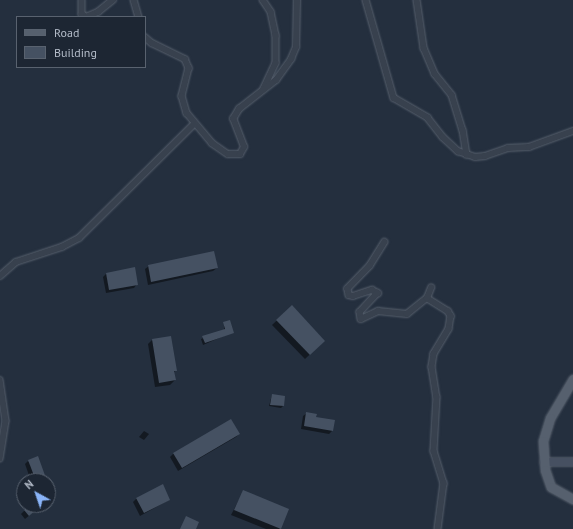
<!DOCTYPE html>
<html>
<head>
<meta charset="utf-8">
<style>
	body { margin:0 }
	#map { position:relative; width:573px; height:529px; overflow:hidden; background:#242f3e; font-family:"PT Sans",sans-serif }
	div>[style] { position:absolute }
	.shadow>* { inset:0; background:#0007 }
	.building>* { inset:0; background:#455162 }
	.roads { filter:drop-shadow(0 0 1px #565f6c) drop-shadow(0 0 1px #565f6c) }
	.street>* { height:5.5px; margin:-2.75px; padding:0 2.75px; transform-origin:2.75px; border-radius:2.75px; background:#38414e }
	.secondary>* { height:8px; margin:-4px; padding:0 4px; transform-origin:4px; border-radius:4px; background:#465061 }
	.primary>* { height:9px; margin:-4.5px; padding:0 4.5px; transform-origin:4.5px; border-radius:4.5px; background:#56606e }
	span { translate:-50% -50%; white-space:nowrap; text-align:center; line-height:1.15; -webkit-text-stroke:3.5px #1d2633; paint-order:stroke }
	.legend { position:absolute; left:16px; top:16px; width:130px; height:52px; box-sizing:border-box; background:#1d2633; border:1px solid #59626f; margin:0; padding:5px 7px; list-style:none; font-size:12px; color:#b4bcc9 }
	.legend li { display:flex; align-items:center; gap:8px; height:20px }
	.legend b { width:20px; border:1px solid #59626f }
	.north { position:absolute; left:16px; top:473px; width:40px; height:40px; box-sizing:border-box; background:#1d2633; border:1px solid #59626f; border-radius:50%; rotate:320deg; font-size:11px; font-weight:700; line-height:16px; text-align:center; color:#b4bcc9 }
	.north::after { content:''; display:block; margin:auto; width:14px; height:18px; background:#8ab4f8; clip-path:polygon(50% 0,100% 100%,50% 72%,0 100%) }
</style>
</head>
<body>
<div id="map">
	<div class="shadow">
		<i style="clip-path:polygon(149px 266px,217px 268px,213px 271px,148px 285px,145px 269px)"></i>
		<i style="clip-path:polygon(106px 274px,137px 284px,134px 288px,106px 293px,103px 277px)"></i>
		<i style="clip-path:polygon(292px 306px,324px 341px,305px 359px,272px 325px)"></i>
		<i style="clip-path:polygon(224px 323px,233px 332px,203px 345px,201px 339px,224px 331px)"></i>
		<i style="clip-path:polygon(152px 340px,176px 370px,173px 373px,175px 380px,170px 385px,155px 387px,148px 344px)"></i>
		<i style="clip-path:polygon(272px 395px,283px 406px,281px 408px,269px 406px)"></i>
		<i style="clip-path:polygon(307px 413px,315px 418px,334px 421px,332px 431px,329px 434px,301px 429px,303px 416px)"></i>
		<i style="clip-path:polygon(231px 420px,239px 434px,236px 437px,178px 471px,170px 457px,173px 454px)"></i>
		<i style="clip-path:polygon(144px 431px,149px 434px,144px 440px,139px 437px)"></i>
		<i style="clip-path:polygon(28px 461px,46px 481px,31px 481px,25px 464px)"></i>
		<i style="clip-path:polygon(243px 492px,280px 528px,279px 529px,266px 529px,231px 515px)"></i>
		<i style="clip-path:polygon(137px 498px,169px 500px,140px 516px,133px 502px)"></i>
		<i style="clip-path:polygon(30px 505px,42px 505px,25px 519px,21px 514px)"></i>
	</div>
	<div class="building">
		<i style="clip-path:polygon(214px 251px,218px 268px,151px 282px,148px 265px)"></i>
		<i style="clip-path:polygon(135px 267px,138px 285px,109px 290px,106px 273px)"></i>
		<i style="clip-path:polygon(292px 305px,325px 341px,310px 355px,276px 320px)"></i>
		<i style="clip-path:polygon(230px 320px,234px 333px,205px 343px,202px 336px,225px 329px,223px 322px)"></i>
		<i style="clip-path:polygon(171px 336px,177px 371px,174px 371px,176px 380px,159px 383px,152px 339px)"></i>
		<i style="clip-path:polygon(272px 394px,285px 396px,284px 406px,270px 405px)"></i>
		<i style="clip-path:polygon(306px 412px,317px 414px,316px 417px,335px 420px,333px 431px,304px 426px)"></i>
		<i style="clip-path:polygon(231px 419px,240px 434px,182px 468px,173px 453px)"></i>
		<i style="clip-path:polygon(38px 456px,47px 481px,36px 481px,28px 460px)"></i>
		<i style="clip-path:polygon(163px 484px,170px 500px,144px 513px,136px 498px)"></i>
		<i style="clip-path:polygon(243px 490px,289px 509px,281px 529px,234px 510px)"></i>
		<i style="clip-path:polygon(29px 505px,42px 505px,29px 516px,24px 510px)"></i>
		<i style="clip-path:polygon(186px 516px,199px 522px,196px 529px,180px 529px)"></i>
	</div>
	<div class="roads">
		<div class="street">
			<i style="left:82px;top:0;width:14px;rotate:90deg"></i>
			<i style="left:82px;top:14px;width:5px;rotate:37deg"></i>
			<i style="left:86px;top:17px;width:13px;rotate:-23deg"></i>
			<i style="left:98px;top:12px;width:19px;rotate:-39deg"></i>
			<i style="left:134px;top:0;width:18px;rotate:74deg"></i>
			<i style="left:263px;top:0;width:14px;rotate:56deg"></i>
			<i style="left:271px;top:12px;width:24px;rotate:78deg"></i>
			<i style="left:276px;top:35px;width:28px;rotate:90deg"></i>
			<i style="left:276px;top:63px;width:29px;rotate:115deg"></i>
			<i style="left:366px;top:0;width:102px;rotate:74.1deg"></i>
			<i style="left:394px;top:98px;width:39px;rotate:30deg"></i>
			<i style="left:428px;top:118px;width:24px;rotate:52deg"></i>
			<i style="left:443px;top:137px;width:21px;rotate:43deg"></i>
			<i style="left:458px;top:151px;width:18px;rotate:19deg"></i>
			<i style="left:475px;top:157px;width:10px;rotate:-6deg"></i>
			<i style="left:485px;top:156px;width:24px;rotate:-19deg"></i>
			<i style="left:508px;top:148px;width:21px;rotate:-3deg"></i>
			<i style="left:529px;top:147px;width:47px;rotate:-20deg"></i>
			<i style="left:417px;top:0;width:49px;rotate:81.7deg"></i>
			<i style="left:424px;top:48px;width:28px;rotate:67deg"></i>
			<i style="left:435px;top:74px;width:27px;rotate:51deg"></i>
			<i style="left:452px;top:95px;width:37px;rotate:73deg"></i>
			<i style="left:463px;top:130px;width:25px;rotate:81deg"></i>
			<i style="left:145px;top:37px;width:9px;rotate:41deg"></i>
			<i style="left:152px;top:43px;width:37px;rotate:26deg"></i>
			<i style="left:185px;top:59px;width:10px;rotate:66deg"></i>
			<i style="left:189px;top:68px;width:29px;rotate:104deg"></i>
			<i style="left:182px;top:96px;width:18px;rotate:74deg"></i>
			<i style="left:187px;top:113px;width:39px;rotate:50deg"></i>
			<i style="left:212px;top:143px;width:19px;rotate:35deg"></i>
			<i style="left:228px;top:154px;width:12px"></i>
			<i style="left:240px;top:154px;width:8px;rotate:-60deg"></i>
			<i style="left:244px;top:147px;width:30px;rotate:-111deg"></i>
			<i style="left:233px;top:119px;width:12px;rotate:-59deg"></i>
			<i style="left:239px;top:109px;width:47px;rotate:-38.1deg"></i>
			<i style="left:276px;top:80px;width:26px;rotate:-54deg"></i>
			<i style="left:291px;top:59px;width:13px;rotate:-67deg"></i>
			<i style="left:296px;top:47px;width:47px;rotate:-88.8deg"></i>
			<i style="left:385px;top:242px;width:28px;rotate:122deg"></i>
			<i style="left:370px;top:266px;width:32px;rotate:134deg"></i>
			<i style="left:348px;top:289px;width:6px;rotate:81deg"></i>
			<i style="left:349px;top:295px;width:4px;rotate:14deg"></i>
			<i style="left:353px;top:296px;width:20px;rotate:-18deg"></i>
			<i style="left:372px;top:290px;width:7px;rotate:27deg"></i>
			<i style="left:378px;top:293px;width:26px;rotate:133deg"></i>
			<i style="left:360px;top:312px;width:7px;rotate:82deg"></i>
			<i style="left:361px;top:319px;width:19px;rotate:-25deg"></i>
			<i style="left:378px;top:311px;width:29px;rotate:6deg"></i>
			<i style="left:407px;top:314px;width:26px;rotate:-39deg"></i>
			<i style="left:427px;top:298px;width:25px;rotate:32deg"></i>
			<i style="left:448px;top:311px;width:6px;rotate:59deg"></i>
			<i style="left:451px;top:316px;width:13px;rotate:99deg"></i>
			<i style="left:449px;top:329px;width:29px;rotate:121deg"></i>
			<i style="left:434px;top:354px;width:13px;rotate:99deg"></i>
			<i style="left:432px;top:367px;width:30px;rotate:81deg"></i>
			<i style="left:437px;top:397px;width:54px;rotate:93.2deg"></i>
			<i style="left:434px;top:451px;width:34px;rotate:73deg"></i>
			<i style="left:444px;top:483px;width:46px;rotate:97.4deg"></i>
			<i style="left:0;top:276px;width:21px;rotate:-41deg"></i>
			<i style="left:16px;top:262px;width:48px;rotate:-18.1deg"></i>
			<i style="left:62px;top:247px;width:19px;rotate:-28deg"></i>
			<i style="left:79px;top:238px;width:162px;rotate:-44.7deg"></i>
			<i style="left:427px;top:298px;width:11px;rotate:-68deg"></i>
			<i style="left:0;top:380px;width:41px;rotate:81.7deg"></i>
			<i style="left:6px;top:421px;width:38px;rotate:99deg"></i>
		</div>
		<div class="secondary">
			<i style="left:544px;top:462px;width:29px"></i>
		</div>
		<div class="primary">
			<i style="left:573px;top:379px;width:45px;rotate:120.5deg"></i>
			<i style="left:550px;top:418px;width:24px;rotate:107deg"></i>
			<i style="left:543px;top:441px;width:29px;rotate:86deg"></i>
			<i style="left:545px;top:470px;width:18px;rotate:71deg"></i>
			<i style="left:551px;top:487px;width:25px;rotate:29deg"></i>
		</div>
	</div>
	<ul class="legend">
	<li><b style="height:5px;background:#56606e"></b>Road</li>
	<li><b style="height:11px;background:#455162"></b>Building</li>
	</ul>
	<div class="north">N</div>
</div>
</body>
</html>
